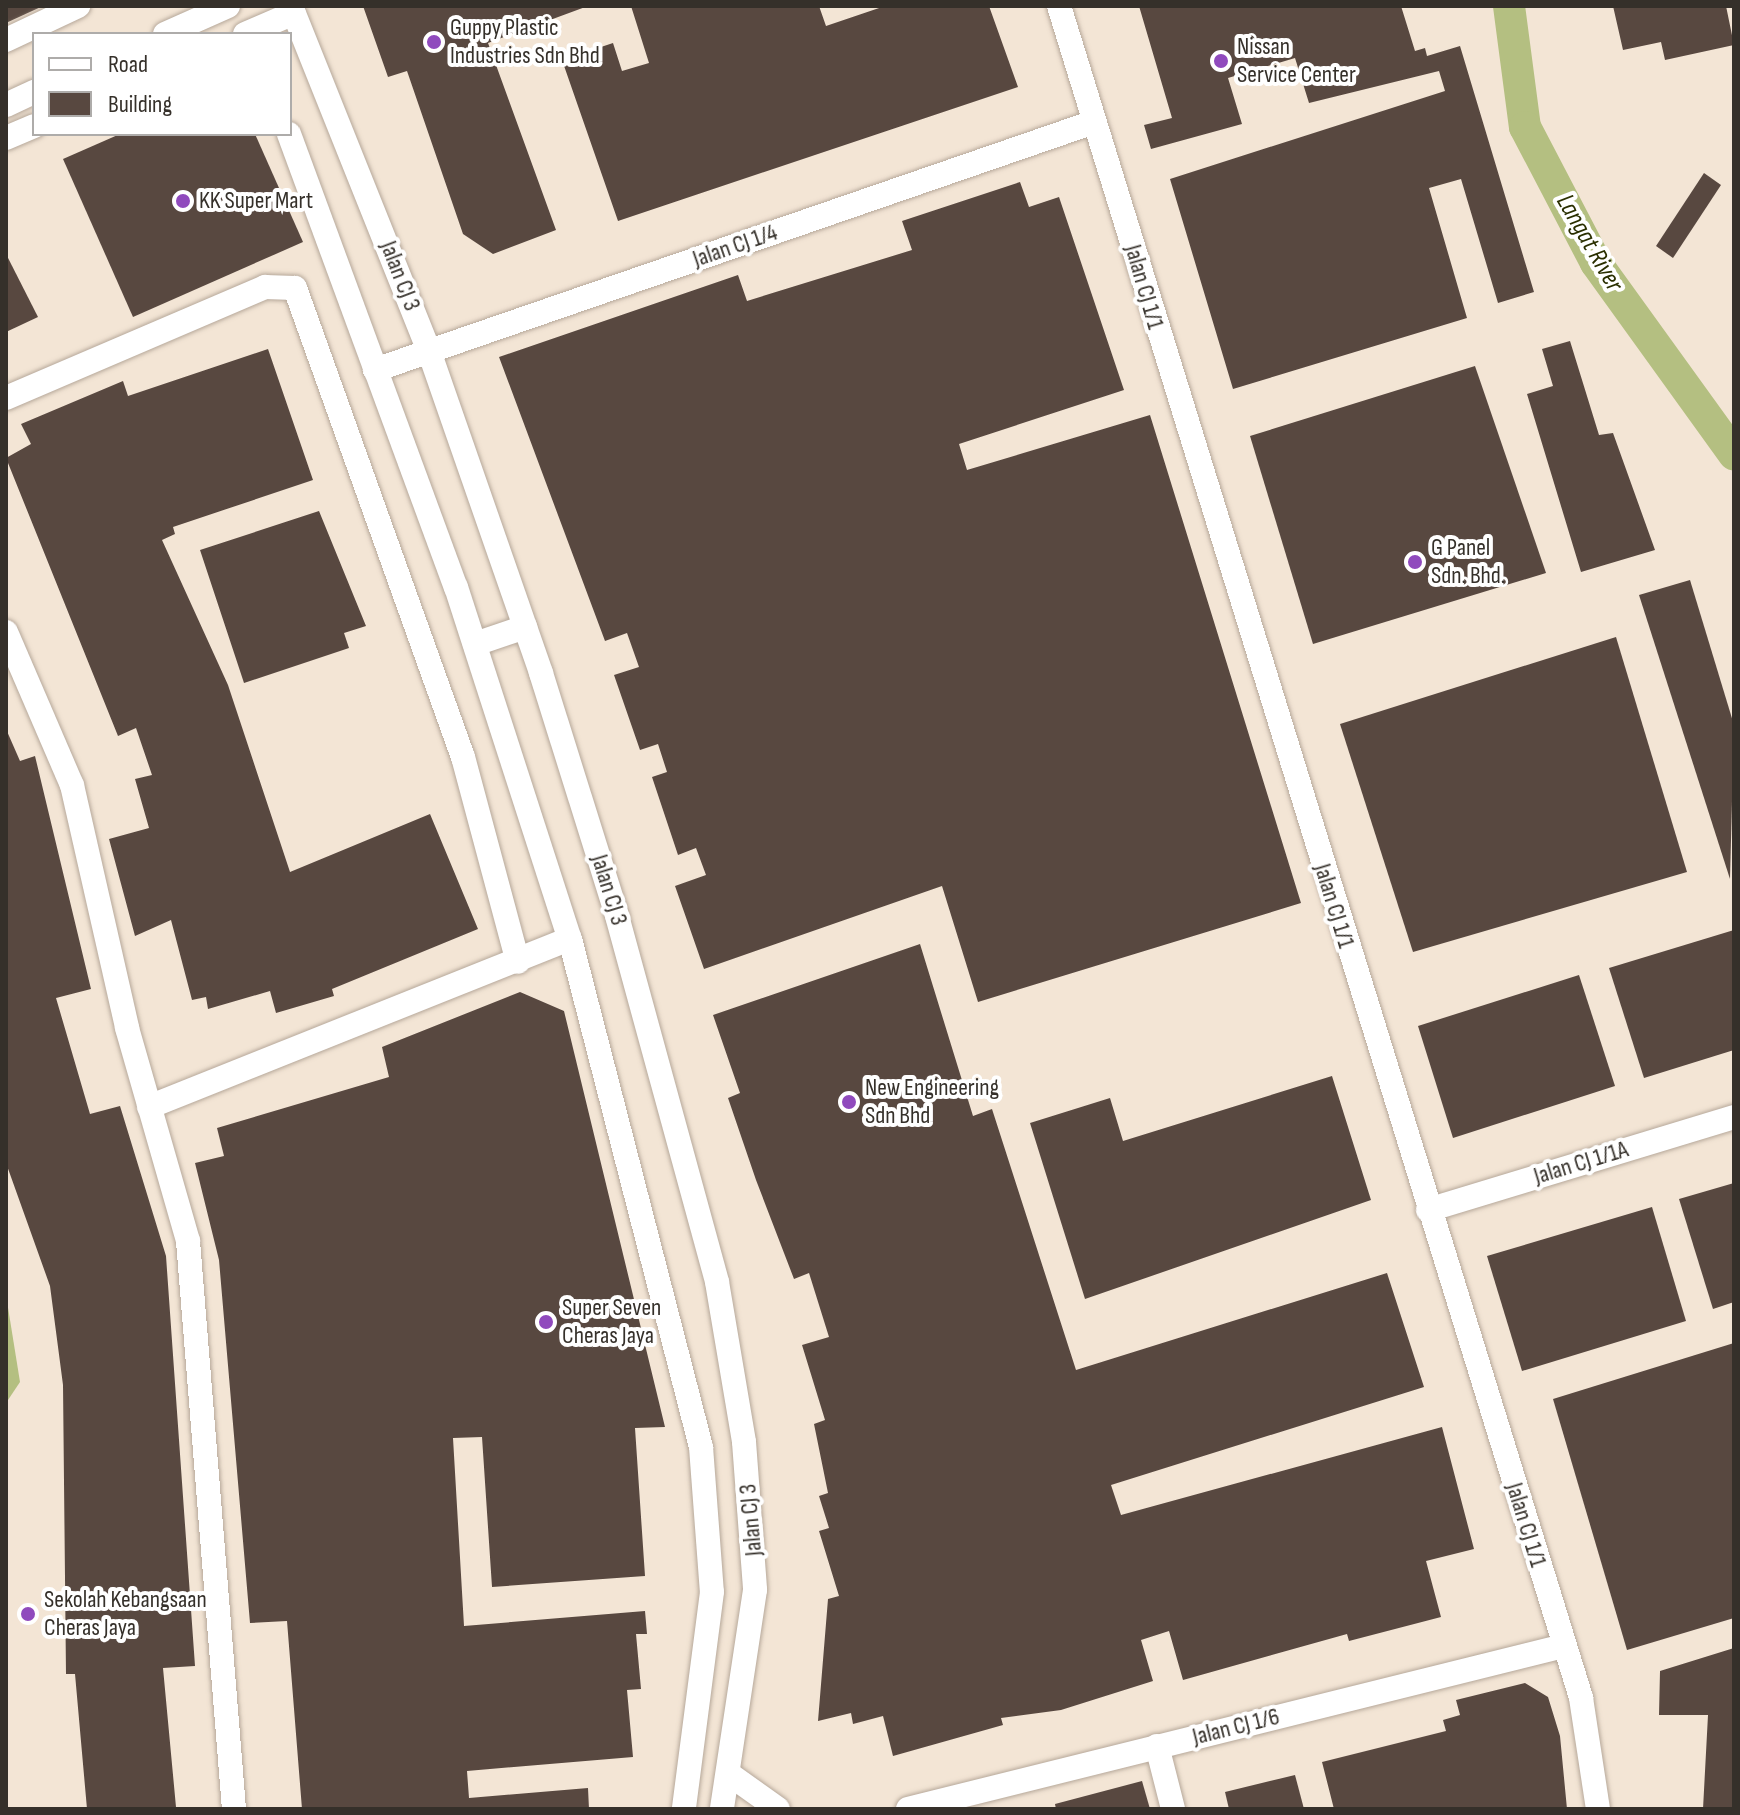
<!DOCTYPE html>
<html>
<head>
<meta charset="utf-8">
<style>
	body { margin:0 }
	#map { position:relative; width:1740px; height:1815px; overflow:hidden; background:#f3e5d5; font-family:"Sofia Sans Condensed",sans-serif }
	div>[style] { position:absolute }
	.water>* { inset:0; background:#b4bf81 }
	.river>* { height:32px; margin:-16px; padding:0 16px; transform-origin:16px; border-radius:16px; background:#b4bf81 }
	.building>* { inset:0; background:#584840 }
	.roads { filter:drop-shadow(0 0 2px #b6a89a) drop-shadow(0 0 2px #b6a89a) }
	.minor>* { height:24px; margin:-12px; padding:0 12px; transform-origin:12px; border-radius:12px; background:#fff }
	.dots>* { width:22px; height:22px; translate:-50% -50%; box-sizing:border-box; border:4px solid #fff; border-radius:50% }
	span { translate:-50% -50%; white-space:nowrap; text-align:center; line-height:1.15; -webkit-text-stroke:8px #fff; paint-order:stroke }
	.poi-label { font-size:24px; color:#35302a }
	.left { translate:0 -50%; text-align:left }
	.street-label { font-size:24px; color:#35302a }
	.water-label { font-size:26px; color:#2a2f00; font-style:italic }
	.frame { position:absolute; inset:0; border:8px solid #35302a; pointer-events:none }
	.legend { position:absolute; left:32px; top:32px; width:260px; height:104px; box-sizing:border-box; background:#fff; border:2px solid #aeacaa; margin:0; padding:10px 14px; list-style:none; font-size:24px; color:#35302a }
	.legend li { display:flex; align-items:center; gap:16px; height:40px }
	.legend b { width:40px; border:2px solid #aeacaa }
</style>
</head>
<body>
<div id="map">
	<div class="water">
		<i style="clip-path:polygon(6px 1295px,20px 1382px,6px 1403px)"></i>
	</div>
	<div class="river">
		<i style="left:1509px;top:6px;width:122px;rotate:82.5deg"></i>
		<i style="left:1525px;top:127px;width:153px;rotate:62.4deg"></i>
		<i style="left:1596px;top:263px;width:236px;rotate:54.2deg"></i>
	</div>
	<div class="building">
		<i style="clip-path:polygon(6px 6px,43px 6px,6px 23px)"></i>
		<i style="clip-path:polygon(363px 6px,588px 6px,488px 43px,556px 230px,493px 254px,463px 234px,407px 71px,388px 77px)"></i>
		<i style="clip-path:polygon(631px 6px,819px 6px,826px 26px,885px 6px,989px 6px,1018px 87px,618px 221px,562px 60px,613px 43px,622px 71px,649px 63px)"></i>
		<i style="clip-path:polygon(1139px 6px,1401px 6px,1415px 51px,1425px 48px,1427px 56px,1460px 46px,1534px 292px,1498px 303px,1461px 179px,1429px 188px,1467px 318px,1233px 389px,1170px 179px,1445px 91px,1439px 71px,1309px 103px,1295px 58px,1228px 78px,1242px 124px,1151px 149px,1144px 125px,1172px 118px)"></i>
		<i style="clip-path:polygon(1613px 6px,1726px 6px,1734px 45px,1665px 60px,1661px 42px,1623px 50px)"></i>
		<i style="clip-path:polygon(120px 134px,255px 134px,303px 242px,133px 317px,63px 159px)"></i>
		<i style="clip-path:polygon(1704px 173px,1721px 185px,1673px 258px,1656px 246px)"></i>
		<i style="clip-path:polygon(1020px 182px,1029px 207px,1059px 197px,1124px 390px,959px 444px,967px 470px,1150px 415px,1301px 903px,978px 1002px,942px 886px,704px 969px,675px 886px,706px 875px,696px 848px,678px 855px,652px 777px,667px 772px,658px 744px,640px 750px,614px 675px,639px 667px,627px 633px,605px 641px,499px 357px,738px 275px,747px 301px,912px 250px,902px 221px)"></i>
		<i style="clip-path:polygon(6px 254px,38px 317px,6px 332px)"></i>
		<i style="clip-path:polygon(1570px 341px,1599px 435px,1613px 433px,1655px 550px,1581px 572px,1527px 394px,1553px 386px,1542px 349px)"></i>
		<i style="clip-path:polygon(268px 349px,313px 480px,173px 527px,175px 534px,162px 540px,228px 685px,290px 872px,430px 814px,478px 929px,332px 989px,334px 996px,276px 1013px,270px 991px,208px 1009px,206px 997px,192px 1000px,171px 920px,135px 936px,109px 839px,149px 828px,135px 779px,152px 775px,136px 728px,118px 736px,6px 458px,31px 444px,21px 424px,123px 381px,128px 396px)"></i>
		<i style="clip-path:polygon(1475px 366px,1546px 573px,1313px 644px,1250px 436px)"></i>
		<i style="clip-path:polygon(319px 511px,366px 626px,344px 633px,349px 648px,244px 683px,200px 550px)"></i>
		<i style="clip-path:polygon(1690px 580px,1734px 725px,1730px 879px,1639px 595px)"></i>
		<i style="clip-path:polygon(1616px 637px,1687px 872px,1413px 952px,1340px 724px)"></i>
		<i style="clip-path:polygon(6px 729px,20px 761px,35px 756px,91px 989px,56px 998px,90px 1114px,120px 1106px,166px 1256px,195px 1666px,163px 1668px,176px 1807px,87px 1809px,75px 1674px,66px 1674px,63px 1385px,50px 1286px,6px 1163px)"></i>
		<i style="clip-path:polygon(1734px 930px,1734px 1050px,1644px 1078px,1609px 968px)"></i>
		<i style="clip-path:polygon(920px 944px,973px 1116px,992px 1109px,1076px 1370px,1387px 1273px,1424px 1387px,1111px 1485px,1121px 1515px,1442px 1427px,1474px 1549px,1426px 1561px,1441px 1617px,1349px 1641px,1347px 1634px,1183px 1680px,1169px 1631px,1141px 1640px,1153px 1681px,1061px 1710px,1001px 1718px,1003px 1725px,893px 1756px,883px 1716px,853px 1724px,851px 1713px,818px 1721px,828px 1599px,839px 1596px,819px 1531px,829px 1528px,819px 1496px,828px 1493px,814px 1424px,825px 1420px,802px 1345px,829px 1337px,809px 1273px,794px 1279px,756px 1180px,728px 1098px,740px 1093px,713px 1015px)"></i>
		<i style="clip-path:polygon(1579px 975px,1615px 1086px,1453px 1138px,1418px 1026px)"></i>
		<i style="clip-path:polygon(520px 992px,564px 1011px,665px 1427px,635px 1428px,645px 1576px,492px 1587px,482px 1437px,453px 1438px,464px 1626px,645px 1611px,647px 1634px,636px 1634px,641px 1689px,627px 1690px,633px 1757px,467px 1771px,469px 1798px,588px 1788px,589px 1809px,302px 1809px,287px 1621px,250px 1623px,219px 1260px,195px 1163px,224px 1156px,217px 1128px,389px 1077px,382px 1047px)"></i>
		<i style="clip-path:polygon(1332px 1076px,1371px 1200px,1085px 1299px,1030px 1123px,1110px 1098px,1123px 1141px)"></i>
		<i style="clip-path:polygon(1734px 1183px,1734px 1302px,1713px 1309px,1679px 1199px)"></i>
		<i style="clip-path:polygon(1652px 1207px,1686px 1321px,1522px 1371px,1487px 1256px)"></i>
		<i style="clip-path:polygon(1734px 1343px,1734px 1618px,1627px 1650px,1553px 1399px)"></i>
		<i style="clip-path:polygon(1734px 1648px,1734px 1809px,1703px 1809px,1708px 1715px,1659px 1715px,1660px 1671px)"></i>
		<i style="clip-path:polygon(1525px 1683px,1548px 1697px,1560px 1736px,1567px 1809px,1334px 1809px,1322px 1762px,1446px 1731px,1443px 1720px,1460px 1715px,1456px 1700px)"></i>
		<i style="clip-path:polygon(1295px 1775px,1304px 1809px,1229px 1809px,1225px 1792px)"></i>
		<i style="clip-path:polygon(1142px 1781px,1150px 1809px,1056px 1809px,1055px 1804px)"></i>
	</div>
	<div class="roads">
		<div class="minor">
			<i style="left:291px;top:6px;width:372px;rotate:68.2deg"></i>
			<i style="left:429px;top:351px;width:341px;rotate:70.8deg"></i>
			<i style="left:541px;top:673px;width:255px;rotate:72.6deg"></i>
			<i style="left:617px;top:916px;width:379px;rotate:74.7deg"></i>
			<i style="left:717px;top:1282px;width:162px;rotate:80.4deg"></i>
			<i style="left:744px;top:1442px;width:148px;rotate:85.7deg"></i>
			<i style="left:755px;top:1590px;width:221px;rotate:98.6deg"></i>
			<i style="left:1059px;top:6px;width:1771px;rotate:72.85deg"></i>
			<i style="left:1581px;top:1698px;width:112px;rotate:81.3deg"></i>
			<i style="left:165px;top:34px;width:69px;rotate:-24deg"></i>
			<i style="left:245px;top:34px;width:53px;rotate:-23.2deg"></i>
			<i style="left:6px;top:40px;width:80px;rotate:-25.3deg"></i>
			<i style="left:6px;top:105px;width:31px;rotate:-25deg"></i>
			<i style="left:289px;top:134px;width:483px;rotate:69.8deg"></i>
			<i style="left:456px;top:587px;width:370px;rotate:72.1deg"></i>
			<i style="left:570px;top:939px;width:525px;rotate:75.54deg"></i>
			<i style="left:701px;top:1447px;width:145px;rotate:85.7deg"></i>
			<i style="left:712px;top:1592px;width:219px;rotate:97.4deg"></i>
			<i style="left:6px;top:138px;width:30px;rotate:-23deg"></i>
			<i style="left:375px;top:370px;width:761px;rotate:-19.03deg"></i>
			<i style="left:6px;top:398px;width:282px;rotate:-23.2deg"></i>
			<i style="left:265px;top:287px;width:30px;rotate:2deg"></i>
			<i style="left:295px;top:288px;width:498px;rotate:70.3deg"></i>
			<i style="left:463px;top:757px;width:212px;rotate:75deg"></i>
			<i style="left:6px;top:632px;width:167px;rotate:66.7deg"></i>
			<i style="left:72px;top:785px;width:249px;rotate:77.2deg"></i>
			<i style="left:127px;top:1028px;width:222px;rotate:74deg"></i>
			<i style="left:188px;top:1241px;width:570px;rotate:85.37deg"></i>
			<i style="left:475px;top:644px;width:53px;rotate:-18.8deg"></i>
			<i style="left:149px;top:1107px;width:453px;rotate:-21.8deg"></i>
			<i style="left:1428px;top:1210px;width:320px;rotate:-16.9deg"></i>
			<i style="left:1157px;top:1746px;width:65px;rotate:75.7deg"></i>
			<i style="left:729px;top:1774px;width:60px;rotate:35.5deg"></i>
			<i style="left:908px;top:1809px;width:675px;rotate:-13.97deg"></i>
		</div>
	</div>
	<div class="dots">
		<i style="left:434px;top:42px;background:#904abd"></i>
		<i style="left:1221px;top:61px;background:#904abd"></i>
		<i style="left:183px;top:201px;background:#904abd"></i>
		<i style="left:1415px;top:562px;background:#904abd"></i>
		<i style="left:849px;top:1102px;background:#904abd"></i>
		<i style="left:546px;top:1322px;background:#904abd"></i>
		<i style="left:28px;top:1614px;background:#904abd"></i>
	</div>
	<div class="poi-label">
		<span class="left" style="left:450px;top:42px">Guppy Plastic<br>Industries Sdn Bhd</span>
		<span class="left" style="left:1237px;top:61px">Nissan<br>Service Center</span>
		<span class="left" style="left:199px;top:201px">KK Super Mart</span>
		<span class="left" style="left:1431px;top:562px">G Panel<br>Sdn. Bhd.</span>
		<span class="left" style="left:865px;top:1102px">New Engineering<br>Sdn Bhd</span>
		<span class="left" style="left:562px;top:1322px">Super Seven<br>Cheras Jaya</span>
		<span class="left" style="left:44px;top:1614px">Sekolah Kebangsaan<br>Cheras Jaya</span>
	</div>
	<div class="street-label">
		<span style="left:735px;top:246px;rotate:-19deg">Jalan CJ 1/4</span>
		<span style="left:400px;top:276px;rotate:69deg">Jalan CJ 3</span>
		<span style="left:1144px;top:287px;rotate:74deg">Jalan CJ 1/1</span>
		<span style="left:609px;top:890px;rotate:73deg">Jalan CJ 3</span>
		<span style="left:1334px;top:906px;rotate:73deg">Jalan CJ 1/1</span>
		<span style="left:1581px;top:1163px;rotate:-17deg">Jalan CJ 1/1A</span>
		<span style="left:751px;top:1520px;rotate:-95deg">Jalan CJ 3</span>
		<span style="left:1526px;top:1525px;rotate:73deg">Jalan CJ 1/1</span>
		<span style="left:1236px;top:1727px;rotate:-14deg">Jalan CJ 1/6</span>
	</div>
	<div class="water-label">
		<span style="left:1589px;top:243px;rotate:60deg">Langat River</span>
	</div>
	<div class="frame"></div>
	<ul class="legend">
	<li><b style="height:10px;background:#fff"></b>Road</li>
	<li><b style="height:22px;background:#584840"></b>Building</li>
	</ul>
</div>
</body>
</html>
